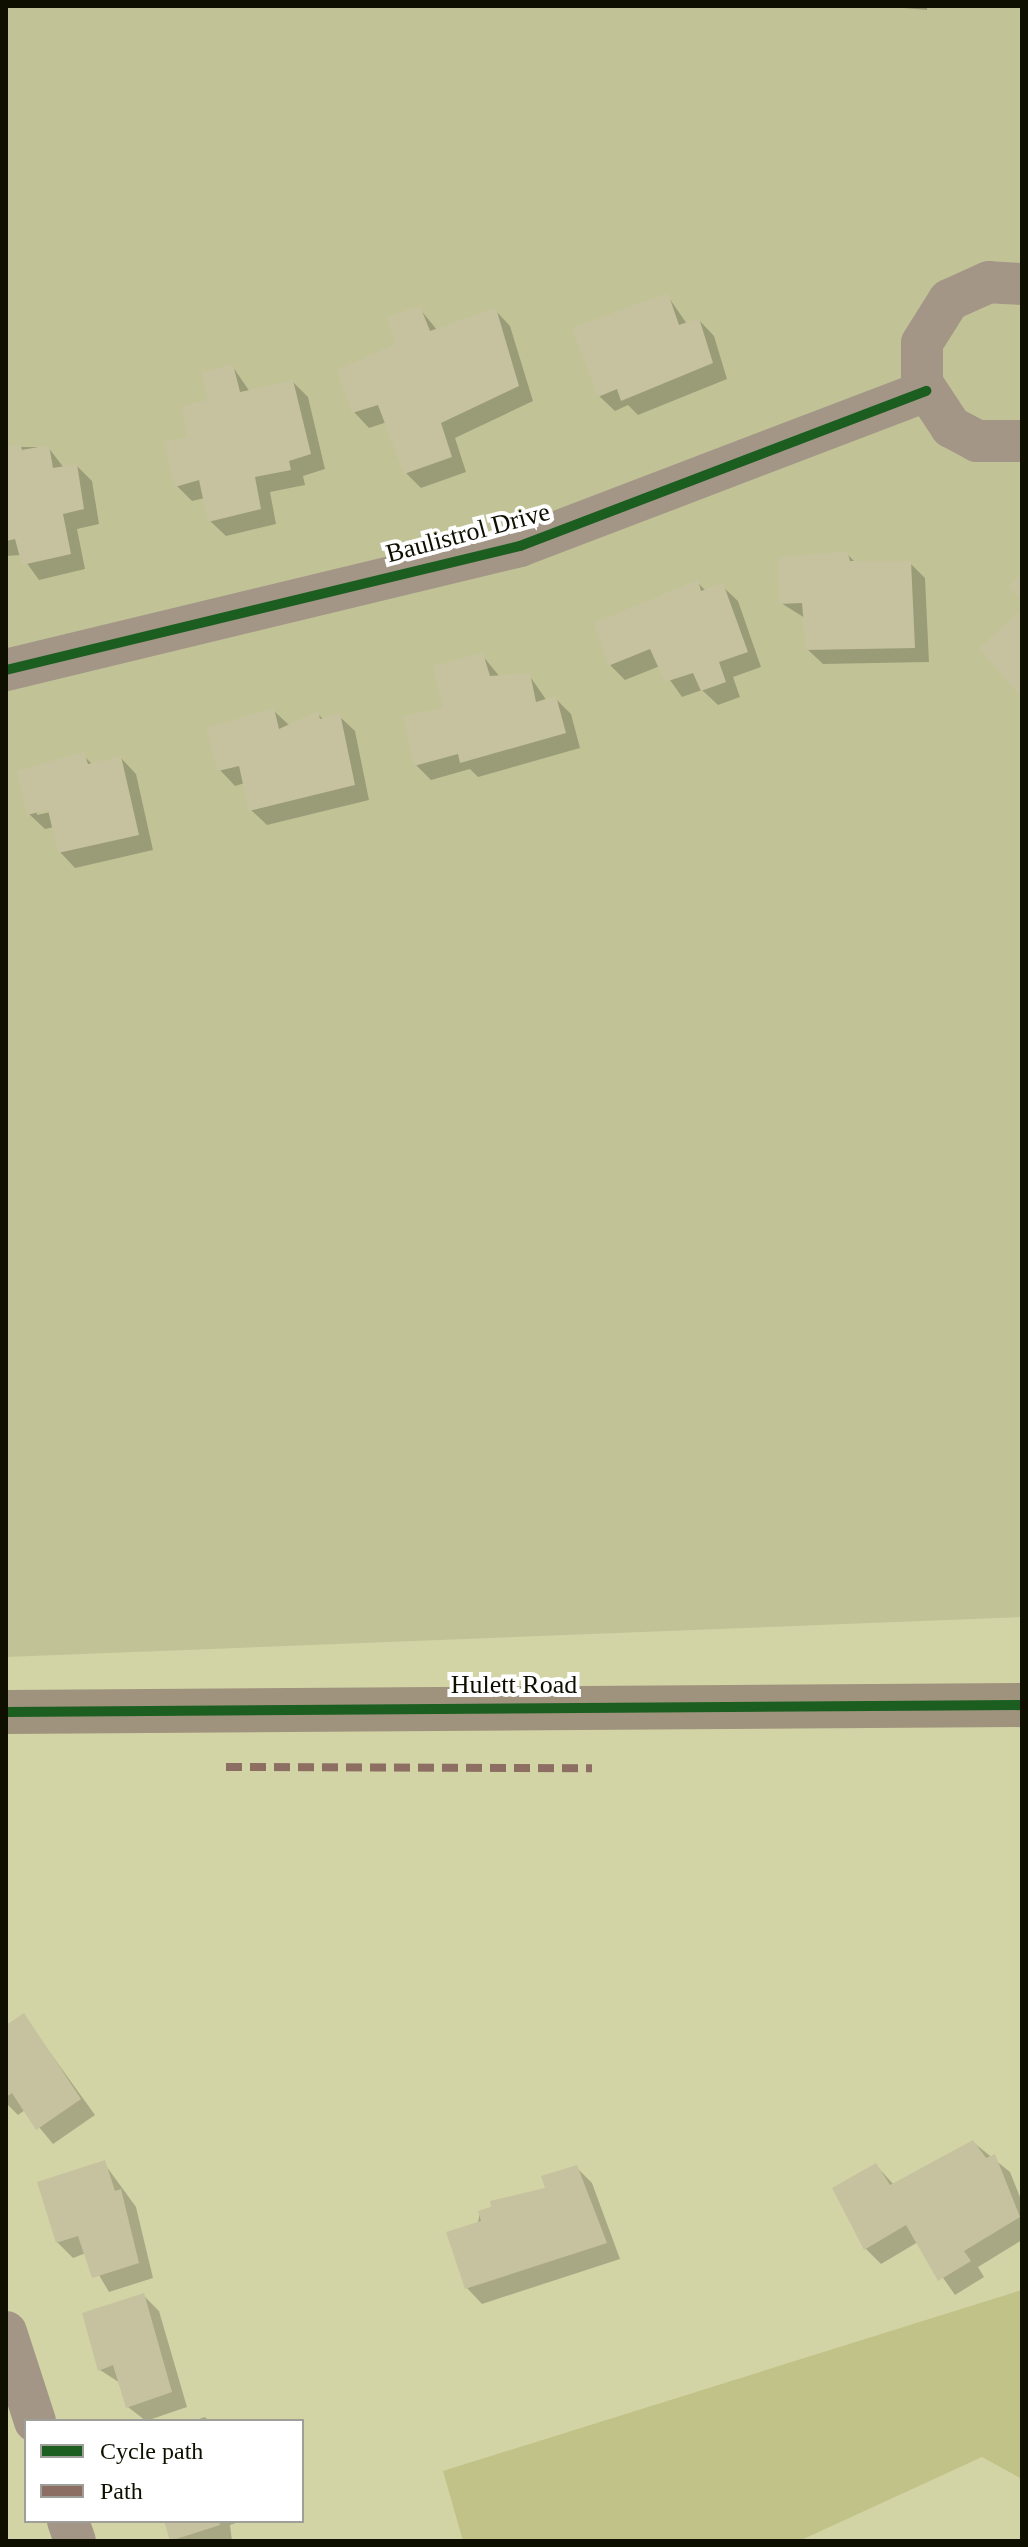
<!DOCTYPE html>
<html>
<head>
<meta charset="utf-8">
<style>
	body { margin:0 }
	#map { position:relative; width:1028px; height:2547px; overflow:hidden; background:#d2d4a6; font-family:Georgia,serif }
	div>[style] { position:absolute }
	.green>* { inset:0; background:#c1c397 }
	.forest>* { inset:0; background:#c0c287 }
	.shadow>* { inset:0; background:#0003 }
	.building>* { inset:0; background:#c6c29f }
	.street>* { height:42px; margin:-21px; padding:0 21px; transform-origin:21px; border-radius:21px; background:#a49687 }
	.secondary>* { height:44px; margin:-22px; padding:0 22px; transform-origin:22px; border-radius:22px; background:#9f937d }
	.quiet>* { height:8px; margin-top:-4px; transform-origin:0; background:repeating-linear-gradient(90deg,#8d6e63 0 16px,transparent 0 24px) }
	.cycleway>* { height:10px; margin:-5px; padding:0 5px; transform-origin:5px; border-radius:5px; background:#1b5e20 }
	span { translate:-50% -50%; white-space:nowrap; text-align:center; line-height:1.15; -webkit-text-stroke:8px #fff; paint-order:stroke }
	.street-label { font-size:26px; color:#0f0f00 }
	.frame { position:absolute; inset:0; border:8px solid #0f0f00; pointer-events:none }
	.legend { position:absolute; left:24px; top:2419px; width:280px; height:104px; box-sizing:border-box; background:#fff; border:2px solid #9f9f99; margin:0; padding:10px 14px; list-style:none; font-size:24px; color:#0f0f00 }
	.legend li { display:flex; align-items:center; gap:16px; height:40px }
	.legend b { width:40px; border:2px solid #9f9f99 }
</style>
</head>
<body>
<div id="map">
	<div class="green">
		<i style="clip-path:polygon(6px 6px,1022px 6px,1022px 1617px,6px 1657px)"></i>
	</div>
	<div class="forest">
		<i style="clip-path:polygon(1022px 2290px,1022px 2479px,982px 2457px,799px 2541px,463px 2541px,443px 2471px)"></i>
	</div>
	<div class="shadow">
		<i style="clip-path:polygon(880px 6px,927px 6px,927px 10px)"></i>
		<i style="clip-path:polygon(667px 295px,687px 324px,699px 320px,714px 336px,727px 379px,638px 415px,628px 405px,615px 411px,599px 396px)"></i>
		<i style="clip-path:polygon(419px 308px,438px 331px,495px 310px,510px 326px,533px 401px,455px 438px,466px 472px,421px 488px,406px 473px,387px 422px,369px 428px,354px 412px,339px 371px,398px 345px)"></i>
		<i style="clip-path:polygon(233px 367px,250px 392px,293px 382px,308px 397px,325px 469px,303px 476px,305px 485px,270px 492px,276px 524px,226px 536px,210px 521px,205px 498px,192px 501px,177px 486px,189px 438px)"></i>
		<i style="clip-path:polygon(19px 447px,48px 447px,64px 468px,77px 466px,92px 481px,99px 524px,77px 529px,85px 569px,39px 580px,21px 555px,6px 556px,6px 451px)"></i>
		<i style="clip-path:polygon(846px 553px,856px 563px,910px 563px,925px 578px,929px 662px,823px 664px,807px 649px,805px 618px,781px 603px)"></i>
		<i style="clip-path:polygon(697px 582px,706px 591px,722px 586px,738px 601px,761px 667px,733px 677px,740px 697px,718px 705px,702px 690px,682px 697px,660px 666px,625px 680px,610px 665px)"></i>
		<i style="clip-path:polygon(482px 655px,500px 677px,529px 675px,547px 701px,556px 699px,571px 714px,580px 748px,478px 777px,470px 769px,431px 780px,416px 765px)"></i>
		<i style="clip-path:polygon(273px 710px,290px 726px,317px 713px,324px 720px,339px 716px,355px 731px,369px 800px,267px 825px,251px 810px,245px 783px,235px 786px,220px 770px)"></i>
		<i style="clip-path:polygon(evenodd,83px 755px,93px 765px,121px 758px,136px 774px,153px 850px,75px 868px,60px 852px,54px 827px,45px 829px,29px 814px,83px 755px,58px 806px,59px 810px,37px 815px,37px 811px,58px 806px)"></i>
		<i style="clip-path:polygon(23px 2015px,95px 2115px,53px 2144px,25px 2110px,18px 2115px,6px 2103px,6px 2028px)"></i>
		<i style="clip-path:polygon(973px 2142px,1010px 2172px,1022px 2202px,1022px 2240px,978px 2267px,984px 2277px,955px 2295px,918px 2242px,881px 2264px,865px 2248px,876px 2165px,894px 2185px)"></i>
		<i style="clip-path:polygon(104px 2163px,136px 2207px,153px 2278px,109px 2292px,86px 2253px,73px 2258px,57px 2242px)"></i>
		<i style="clip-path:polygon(576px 2167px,592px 2183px,620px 2259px,482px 2304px,467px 2288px,480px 2211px,547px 2189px)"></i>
		<i style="clip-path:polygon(143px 2295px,159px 2311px,187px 2407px,146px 2421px,128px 2407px,120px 2383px,100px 2370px)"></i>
		<i style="clip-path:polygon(205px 2417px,209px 2421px,193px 2421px)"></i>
		<i style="clip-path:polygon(156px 2521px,242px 2521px,230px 2525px,232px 2541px,172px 2541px,166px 2523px)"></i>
	</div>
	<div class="building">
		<i style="clip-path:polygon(668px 293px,679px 325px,699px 318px,713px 363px,621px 401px,617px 389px,598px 397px,572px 328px)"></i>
		<i style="clip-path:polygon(420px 306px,430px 331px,496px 308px,519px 386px,441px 423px,452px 457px,404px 474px,378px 405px,352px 413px,337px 370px,395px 344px,387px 317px)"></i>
		<i style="clip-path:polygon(233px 364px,240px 392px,293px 380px,311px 454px,289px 461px,291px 470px,255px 477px,261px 509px,208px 522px,199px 480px,175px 487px,164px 442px,187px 437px,181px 407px,207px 400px,202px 372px)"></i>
		<i style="clip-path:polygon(20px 444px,22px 450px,49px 445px,53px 468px,77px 464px,84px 509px,63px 514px,71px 554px,22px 565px,15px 539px,6px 541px,6px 447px)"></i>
		<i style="clip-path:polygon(847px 551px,850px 561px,911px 561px,915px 648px,806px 650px,802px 603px,779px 604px,778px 558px)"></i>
		<i style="clip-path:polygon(1022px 573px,1022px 601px,1009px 586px)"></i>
		<i style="clip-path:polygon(698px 580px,701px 591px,723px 583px,748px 652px,719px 662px,726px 682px,701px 691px,693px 673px,665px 682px,650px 649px,608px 666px,594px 623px)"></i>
		<i style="clip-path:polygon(1022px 610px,1022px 698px,979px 648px)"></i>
		<i style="clip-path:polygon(483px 653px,490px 676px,530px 673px,536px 702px,556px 696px,566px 733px,460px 763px,458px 754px,414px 766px,403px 716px,443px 708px,433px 666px)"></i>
		<i style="clip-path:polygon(274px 708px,279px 729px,318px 711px,320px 719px,340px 713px,355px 785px,249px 811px,239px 766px,218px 771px,206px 728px)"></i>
		<i style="clip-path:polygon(84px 752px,88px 764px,121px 756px,139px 835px,58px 853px,48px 810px,27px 815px,17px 771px)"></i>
		<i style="clip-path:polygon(24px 2013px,81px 2099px,36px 2130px,12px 2093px,6px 2097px,6px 2025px)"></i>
		<i style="clip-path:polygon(973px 2140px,986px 2158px,995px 2154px,1020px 2217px,964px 2251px,971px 2261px,938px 2281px,906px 2225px,864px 2250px,832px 2188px,876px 2163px,890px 2185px)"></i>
		<i style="clip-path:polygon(105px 2160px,115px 2191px,121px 2189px,139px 2263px,92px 2278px,78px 2236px,56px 2243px,37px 2182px)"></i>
		<i style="clip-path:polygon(577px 2165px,607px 2243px,465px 2289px,446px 2232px,481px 2221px,478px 2211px,491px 2207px,490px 2201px,545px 2188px,541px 2176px)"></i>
		<i style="clip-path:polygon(144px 2293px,172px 2392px,126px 2408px,113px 2365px,98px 2371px,82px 2313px)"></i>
		<i style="clip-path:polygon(164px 2521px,219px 2521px,220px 2525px,170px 2541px)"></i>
	</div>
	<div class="street">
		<i style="left:1022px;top:284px;width:33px;rotate:-177deg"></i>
		<i style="left:989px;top:282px;width:44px;rotate:155.8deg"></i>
		<i style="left:949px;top:300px;width:51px;rotate:122.1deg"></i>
		<i style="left:922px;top:343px;width:40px;rotate:90deg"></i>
		<i style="left:922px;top:383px;width:53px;rotate:56.6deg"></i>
		<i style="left:951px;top:427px;width:30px;rotate:28deg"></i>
		<i style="left:977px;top:441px;width:45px"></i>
		<i style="left:6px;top:670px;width:529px;rotate:-13.56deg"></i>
		<i style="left:520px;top:546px;width:435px;rotate:-20.9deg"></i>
		<i style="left:6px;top:2332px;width:94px;rotate:72deg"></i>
		<i style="left:68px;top:2521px;width:21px;rotate:71deg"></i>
	</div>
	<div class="secondary">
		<i style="left:6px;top:1712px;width:1016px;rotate:-0.39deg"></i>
	</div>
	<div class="quiet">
		<i style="left:226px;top:1767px;width:366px;rotate:0.2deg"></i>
	</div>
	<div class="cycleway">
		<i style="left:6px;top:670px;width:529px;rotate:-13.56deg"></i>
		<i style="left:520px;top:546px;width:435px;rotate:-20.9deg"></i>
		<i style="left:6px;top:1712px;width:1016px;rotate:-0.39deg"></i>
	</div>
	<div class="street-label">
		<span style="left:468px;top:533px;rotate:-15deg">Baulistrol Drive</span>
		<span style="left:514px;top:1685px">Hulett Road</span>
	</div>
	<div class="frame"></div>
	<ul class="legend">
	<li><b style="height:10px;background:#1b5e20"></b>Cycle path</li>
	<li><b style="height:10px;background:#8d6e63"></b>Path</li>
	</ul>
</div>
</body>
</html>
